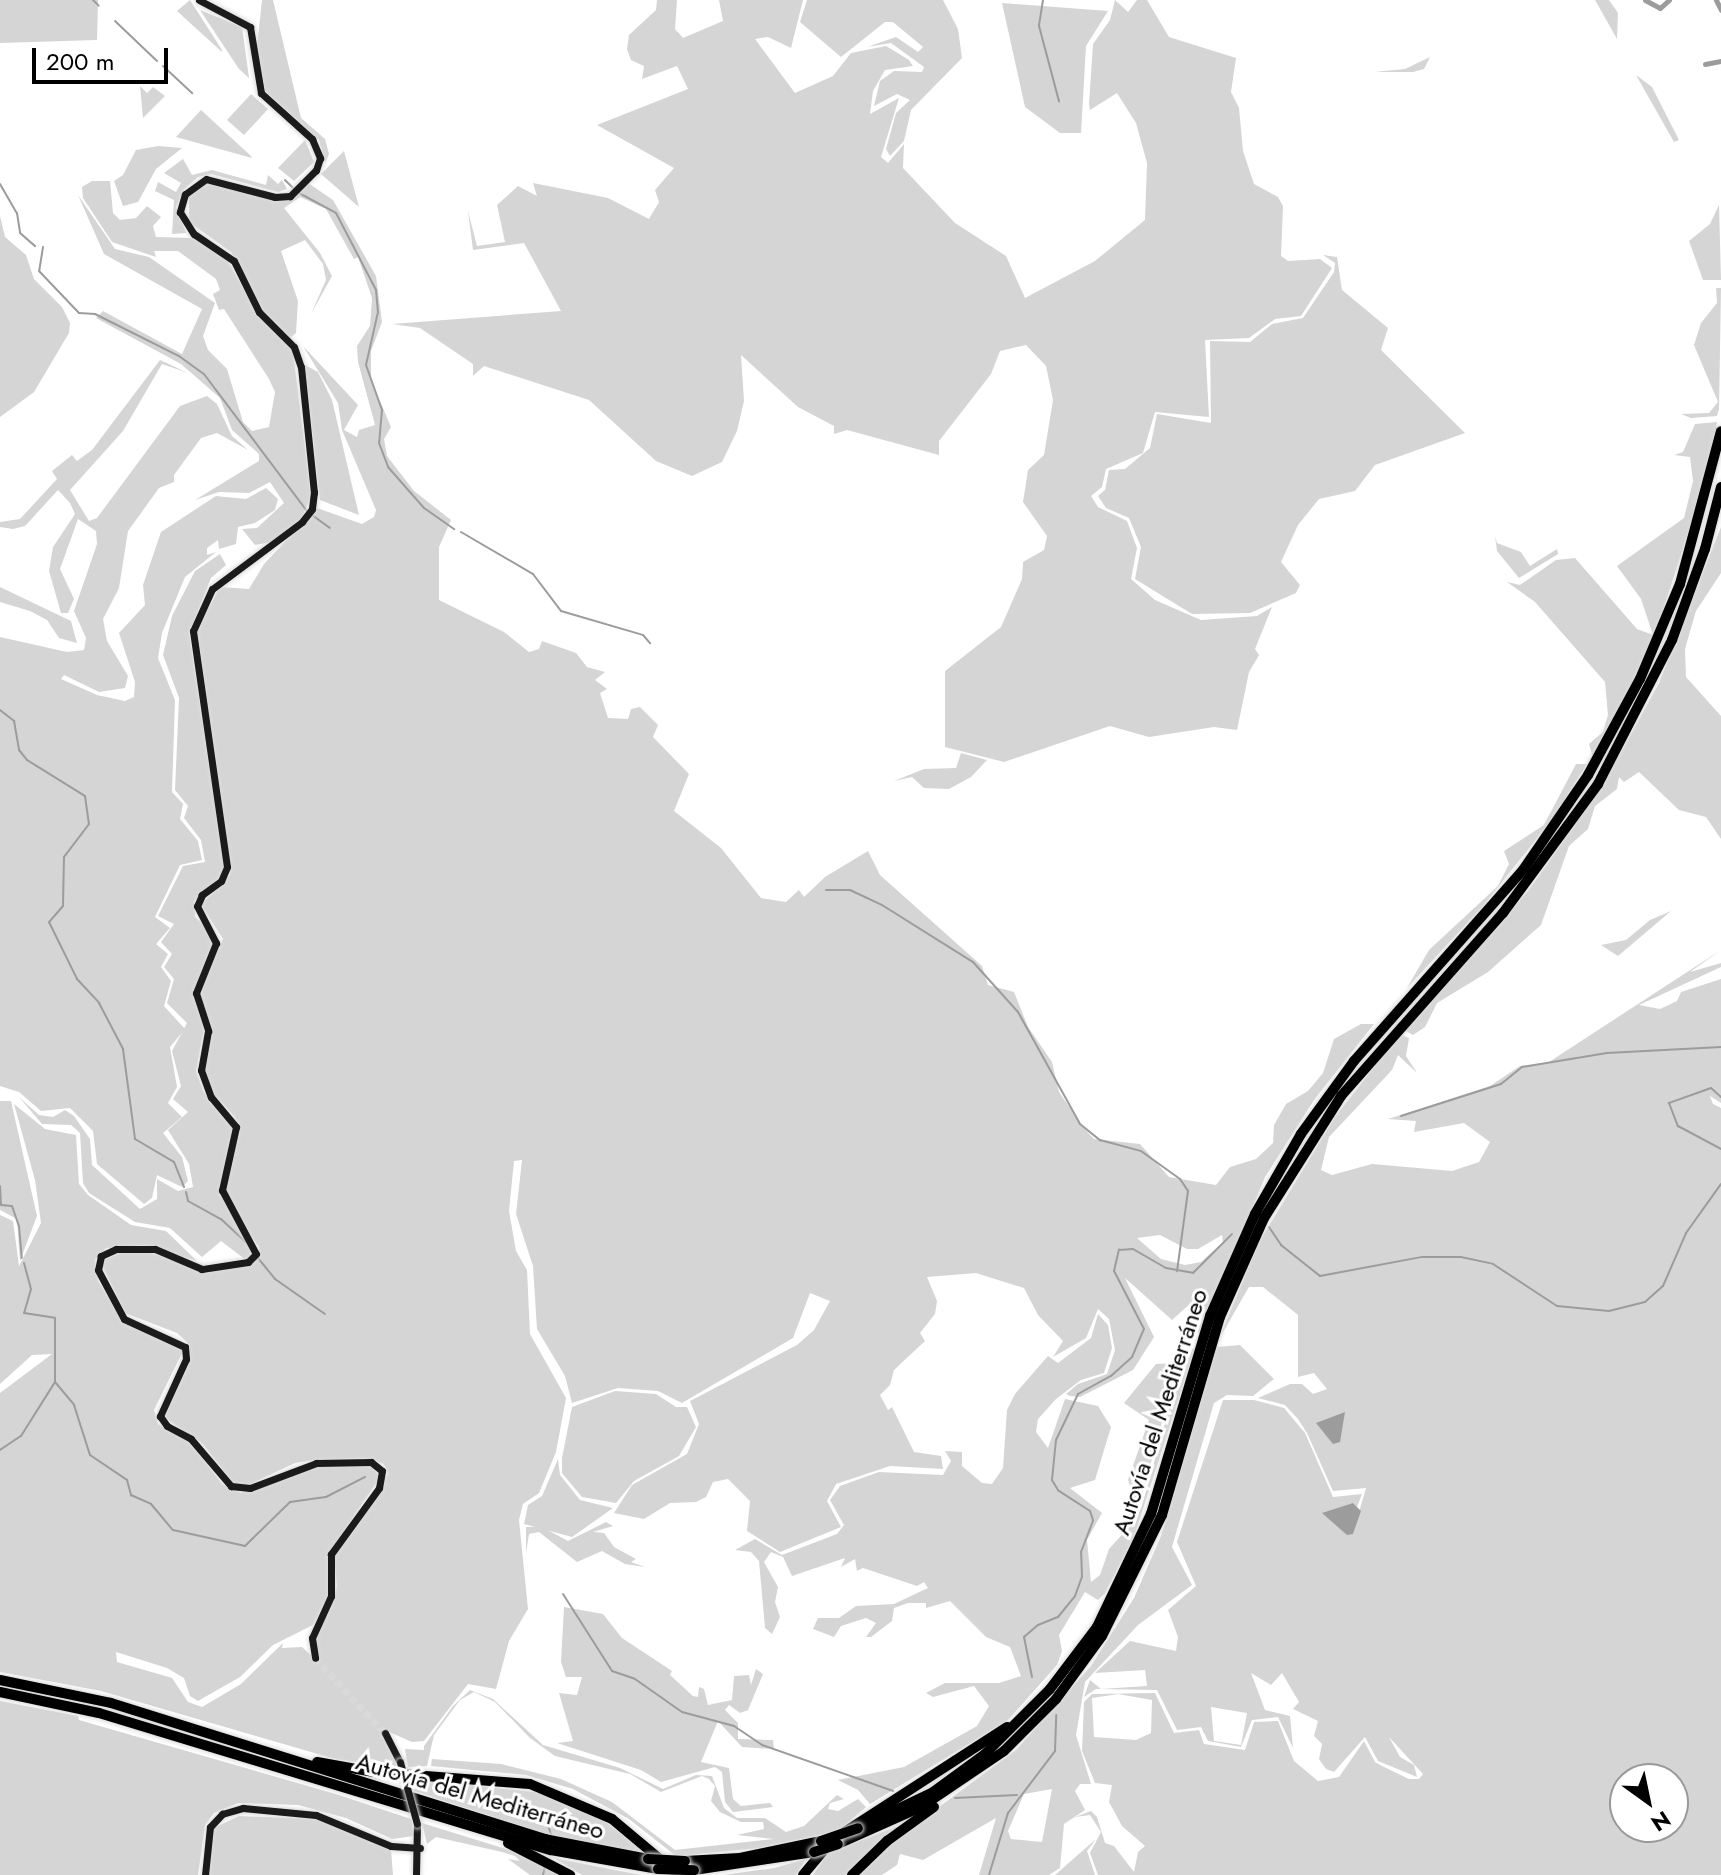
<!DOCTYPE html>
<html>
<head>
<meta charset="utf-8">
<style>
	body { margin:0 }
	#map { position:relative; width:1721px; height:1875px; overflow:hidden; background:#fff; font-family:Jost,sans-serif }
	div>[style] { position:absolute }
	.green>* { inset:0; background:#d5d5d5 }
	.water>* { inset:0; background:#9c9c9c }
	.stream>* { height:2px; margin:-1px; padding:0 1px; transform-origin:1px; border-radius:1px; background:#9c9c9c }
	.canal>* { height:5px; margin:-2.5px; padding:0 2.5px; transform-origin:2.5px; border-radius:2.5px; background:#9c9c9c }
	.secondary-tunnel>* { height:7px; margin-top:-3.5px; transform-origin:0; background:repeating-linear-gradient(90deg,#d9d9d9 0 7px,transparent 0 10.5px) }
	.roads { filter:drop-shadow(0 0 2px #dbdbdb) drop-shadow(0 0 2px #dbdbdb) }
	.secondary>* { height:7px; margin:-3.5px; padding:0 3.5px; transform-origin:3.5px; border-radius:3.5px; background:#1b1b1b }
	.highway>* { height:10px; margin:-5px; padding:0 5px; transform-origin:5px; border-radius:5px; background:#000 }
	.bridges { filter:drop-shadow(0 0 2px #dbdbdb) drop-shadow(0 0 2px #dbdbdb) }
	.secondary-bridge>* { height:7px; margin:-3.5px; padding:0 3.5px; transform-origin:3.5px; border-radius:3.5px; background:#1b1b1b }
	.highway-bridge>* { height:10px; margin:-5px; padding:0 5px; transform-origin:5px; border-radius:5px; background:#000 }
	span { translate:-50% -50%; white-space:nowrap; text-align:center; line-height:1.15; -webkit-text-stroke:6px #fff; paint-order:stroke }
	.street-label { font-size:24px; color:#000 }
	.north { position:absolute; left:1609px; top:1763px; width:80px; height:80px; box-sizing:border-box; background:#fff; border:2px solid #999; border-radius:50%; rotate:147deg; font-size:22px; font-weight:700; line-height:32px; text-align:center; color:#000 }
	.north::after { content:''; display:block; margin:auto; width:28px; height:36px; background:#000; clip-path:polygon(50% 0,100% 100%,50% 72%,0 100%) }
	.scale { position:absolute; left:32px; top:48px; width:136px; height:36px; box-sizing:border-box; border:4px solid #000; border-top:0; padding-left:10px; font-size:24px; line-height:28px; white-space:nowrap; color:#000; -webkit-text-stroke:6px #fff; paint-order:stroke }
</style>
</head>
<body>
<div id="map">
	<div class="green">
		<i style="clip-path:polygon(0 0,98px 0,97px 40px,0 43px)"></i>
		<i style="clip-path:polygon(190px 0,222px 50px,222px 52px,177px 11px)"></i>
		<i style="clip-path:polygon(262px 0,273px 0,301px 118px,325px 139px,329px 154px,325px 163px,319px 140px,265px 91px,257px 46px)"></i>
		<i style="clip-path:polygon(657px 0,677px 0,675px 29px,683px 38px,723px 21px,719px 0,803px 0,791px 48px,768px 37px,755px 39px,795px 93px,833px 76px,851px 53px,886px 46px,909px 60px,913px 66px,885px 70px,873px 91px,870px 114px,899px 98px,881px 157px,888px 163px,904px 144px,903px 168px,955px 223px,1006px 256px,1025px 298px,1095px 261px,1145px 220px,1147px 163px,1136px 123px,1117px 93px,1090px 110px,1089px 104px,1093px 44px,1110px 20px,1115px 0,1128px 12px,1137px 0,1147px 0,1169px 37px,1236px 58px,1231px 92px,1239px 108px,1243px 151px,1254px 184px,1278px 197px,1283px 206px,1281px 256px,1288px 261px,1320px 259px,1332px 268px,1301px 316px,1275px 319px,1249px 338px,1205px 340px,1209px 417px,1155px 412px,1143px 453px,1106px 469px,1102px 487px,1091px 496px,1098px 507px,1127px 521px,1137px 548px,1131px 579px,1155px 600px,1201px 620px,1257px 616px,1272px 607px,1255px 649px,1259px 655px,1249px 672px,1237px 730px,1214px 727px,1149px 737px,1110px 726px,1004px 762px,945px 747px,945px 671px,1001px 627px,1022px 579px,1023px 562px,1044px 550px,1047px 536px,1023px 502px,1028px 470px,1044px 455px,1053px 400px,1046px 366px,1026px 345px,1000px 351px,991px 374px,939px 441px,939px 455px,847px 430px,834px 434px,834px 426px,798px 407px,741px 355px,744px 401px,737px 431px,722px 462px,692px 476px,656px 461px,589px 400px,484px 366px,473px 376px,473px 364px,420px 328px,392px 324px,561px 311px,524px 243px,473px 250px,468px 211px,477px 246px,505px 242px,497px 205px,518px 186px,537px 196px,533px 183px,608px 198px,649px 219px,659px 202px,655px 190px,674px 168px,597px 125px,688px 89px,677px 66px,642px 79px,644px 66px,631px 60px,627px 49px,629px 35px,656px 10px)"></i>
		<i style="clip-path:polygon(807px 0,943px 0,958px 29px,962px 58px,911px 110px,904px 141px,890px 156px,886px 149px,896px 113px,910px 100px,897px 94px,874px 106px,880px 81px,894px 71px,922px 72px,924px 67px,891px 43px,867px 47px,896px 37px,918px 52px,923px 47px,893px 22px,885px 22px,841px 57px,800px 22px)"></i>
		<i style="clip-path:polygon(1595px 0,1609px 0,1618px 13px,1617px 39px)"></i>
		<i style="clip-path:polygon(1002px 3px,1108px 11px,1086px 46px,1081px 133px,1060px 133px,1025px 107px)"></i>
		<i style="clip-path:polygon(200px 10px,242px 27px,249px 78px,239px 69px)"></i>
		<i style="clip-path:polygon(1430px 57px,1424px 69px,1413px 72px,1374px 72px,1405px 69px)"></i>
		<i style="clip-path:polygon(1636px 75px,1652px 87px,1679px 140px,1674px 142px)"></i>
		<i style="clip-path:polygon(140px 86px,147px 93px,153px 87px,165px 96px,143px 118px)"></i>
		<i style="clip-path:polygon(251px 94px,268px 109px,244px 135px,227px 120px)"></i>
		<i style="clip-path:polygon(201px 110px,251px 156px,252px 158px,176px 137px)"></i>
		<i style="clip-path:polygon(305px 140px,314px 162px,294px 181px,278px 168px)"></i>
		<i style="clip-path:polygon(158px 146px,182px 148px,156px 169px,138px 202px,123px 206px,114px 181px,123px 175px,136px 150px)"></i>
		<i style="clip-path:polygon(344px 151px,359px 207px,321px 174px)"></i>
		<i style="clip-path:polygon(183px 159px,192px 175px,212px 170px,266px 185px,268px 175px,278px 184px,282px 180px,287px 189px,278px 192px,211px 174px,198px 177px,183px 190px,176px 207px,186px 233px,172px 234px,174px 200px,155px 191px,158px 182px,176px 192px,181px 183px,164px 173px)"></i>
		<i style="clip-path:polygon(92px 181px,110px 181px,113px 213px,120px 220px,136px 218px,147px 206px,161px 217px,153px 226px,156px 237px,193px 238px,225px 256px,257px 313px,293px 352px,311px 497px,301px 519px,271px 542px,255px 545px,242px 529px,257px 528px,284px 503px,270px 482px,249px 493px,219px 492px,195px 500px,259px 461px,259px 454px,232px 430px,220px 398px,181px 364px,96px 318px,103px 311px,182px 354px,202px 309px,104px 254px,78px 195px,115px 249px,149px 257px,215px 303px,203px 336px,208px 350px,227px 369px,243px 422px,252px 431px,269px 427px,275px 392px,269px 379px,224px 309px,219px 310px,213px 294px,220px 290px,216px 279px,178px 251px,154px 251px,156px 257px,112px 242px,83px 198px,82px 187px)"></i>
		<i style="clip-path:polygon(evenodd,214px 182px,285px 200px,308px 183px,333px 200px,376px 276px,382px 322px,371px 351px,371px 380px,391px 427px,384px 439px,387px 456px,414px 491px,451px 520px,439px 547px,439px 600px,504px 632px,529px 652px,539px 649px,542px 641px,576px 653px,587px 667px,605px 672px,595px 680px,607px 689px,600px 693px,608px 718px,628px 719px,631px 709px,640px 707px,658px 725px,653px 737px,689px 774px,674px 811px,721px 848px,761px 898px,786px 902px,799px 890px,804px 897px,825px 877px,868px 851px,880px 875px,982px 966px,988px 985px,1014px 992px,1028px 1027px,1052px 1062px,1059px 1092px,1083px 1127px,1094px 1139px,1140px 1144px,1169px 1177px,1216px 1185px,1230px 1167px,1256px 1159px,1273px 1143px,1274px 1125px,1286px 1104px,1308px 1091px,1323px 1073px,1334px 1039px,1361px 1024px,1374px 1024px,1314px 1100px,1265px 1177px,1200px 1334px,1191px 1330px,1200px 1324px,1203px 1307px,1198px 1303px,1192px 1302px,1172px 1320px,1125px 1278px,1154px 1337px,1133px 1370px,1080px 1397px,1070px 1396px,1066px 1394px,1078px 1384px,1107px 1374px,1115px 1350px,1109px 1319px,1098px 1309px,1086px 1338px,1053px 1357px,1063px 1341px,1038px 1315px,1024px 1288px,976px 1273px,927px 1277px,937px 1301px,935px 1314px,920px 1333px,925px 1341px,894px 1370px,890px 1385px,880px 1395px,888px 1410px,892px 1407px,914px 1452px,941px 1456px,943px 1469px,890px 1466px,836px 1484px,827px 1501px,841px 1527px,780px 1552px,747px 1531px,750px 1501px,728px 1479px,713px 1482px,706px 1497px,696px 1502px,670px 1503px,644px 1519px,614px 1513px,632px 1485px,687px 1454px,699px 1424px,690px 1401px,797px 1345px,814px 1330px,830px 1301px,810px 1293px,793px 1338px,682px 1403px,658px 1391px,618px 1388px,572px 1403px,565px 1376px,537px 1329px,533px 1266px,516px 1214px,522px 1160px,514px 1161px,509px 1211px,516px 1251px,527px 1270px,530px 1334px,566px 1398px,556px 1452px,539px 1493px,523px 1504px,519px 1520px,528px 1609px,509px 1641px,496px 1689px,468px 1684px,424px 1741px,412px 1742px,387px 1731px,398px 1768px,335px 1759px,101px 1691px,0 1672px,0 1393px,52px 1354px,32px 1355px,0 1384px,0 1215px,13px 1221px,19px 1266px,41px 1223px,35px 1180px,14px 1104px,45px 1129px,76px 1135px,79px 1184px,88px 1195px,131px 1225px,166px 1231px,197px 1261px,144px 1245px,106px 1248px,95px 1260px,98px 1281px,123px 1321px,179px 1343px,183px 1351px,154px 1410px,158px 1424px,192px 1444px,222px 1484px,241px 1493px,318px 1465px,370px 1465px,380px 1477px,329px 1553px,329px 1594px,313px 1625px,273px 1645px,240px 1677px,198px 1701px,190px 1696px,184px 1678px,167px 1668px,116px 1652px,117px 1662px,172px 1678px,188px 1702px,202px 1707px,241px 1684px,283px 1643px,282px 1648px,302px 1647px,314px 1658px,315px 1642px,337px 1587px,334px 1555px,388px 1474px,384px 1464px,366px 1458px,315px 1460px,295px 1463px,248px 1485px,234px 1484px,203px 1444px,164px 1417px,188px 1367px,187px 1342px,177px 1333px,125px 1313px,103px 1267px,103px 1261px,120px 1253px,149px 1252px,206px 1273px,250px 1264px,259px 1256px,259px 1247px,233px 1210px,225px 1188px,240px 1133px,235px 1117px,211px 1091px,203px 1064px,209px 1041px,199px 992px,223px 939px,201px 905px,230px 875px,230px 859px,197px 630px,220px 587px,249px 589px,264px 564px,317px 508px,362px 524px,374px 517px,376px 510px,342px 430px,338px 403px,303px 346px,358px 405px,344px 430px,357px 437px,359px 430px,375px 425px,358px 362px,357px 346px,370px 326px,372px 298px,358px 257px,354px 259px,326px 209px,300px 197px,284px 208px,320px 253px,332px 276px,311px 314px,326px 280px,323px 264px,305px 240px,281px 251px,298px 301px,296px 333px,290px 338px,260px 308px,231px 252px,189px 222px,189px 195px,203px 183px,214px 182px,1160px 1235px,1187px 1249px,1198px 1249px,1222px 1235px,1223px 1242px,1201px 1262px,1185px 1265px,1161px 1259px,1137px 1238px,1160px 1235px)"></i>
		<i style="clip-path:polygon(1719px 205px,1721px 280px,1703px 280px,1689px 241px,1710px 224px)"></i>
		<i style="clip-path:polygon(0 216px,5px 237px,26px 255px,34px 279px,62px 307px,70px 323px,69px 333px,34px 392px,0 417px)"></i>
		<i style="clip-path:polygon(1323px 255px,1337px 257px,1342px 290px,1388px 328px,1381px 350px,1465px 433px,1375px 465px,1355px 491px,1319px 499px,1298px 525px,1281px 562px,1300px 585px,1296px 593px,1250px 613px,1192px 614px,1135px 579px,1141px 547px,1129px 518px,1106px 508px,1098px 496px,1105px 490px,1109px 470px,1125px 469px,1150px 448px,1157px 414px,1211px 423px,1210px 341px,1250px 342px,1272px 324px,1303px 318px,1334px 272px,1335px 263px)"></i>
		<i style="clip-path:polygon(1716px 288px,1721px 288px,1719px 409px,1717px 416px,1691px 418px,1681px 414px,1709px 413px,1718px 402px,1694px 345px,1701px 323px,1717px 303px)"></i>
		<i style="clip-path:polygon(160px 360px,188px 373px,162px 364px,123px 431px,70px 490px,89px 521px,97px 518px,180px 406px,207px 396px,217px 404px,232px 436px,248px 450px,217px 433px,201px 438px,174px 475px,174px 482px,159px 488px,128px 531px,119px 588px,103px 619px,107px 641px,128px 676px,125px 688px,99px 692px,64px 675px,61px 679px,97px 695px,125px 701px,134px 697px,135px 682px,119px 633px,145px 605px,143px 585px,161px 532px,216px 496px,246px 499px,266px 488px,278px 499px,275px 510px,255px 523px,238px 527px,236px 544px,219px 549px,218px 540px,207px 548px,207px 555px,216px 552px,185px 577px,162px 633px,158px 658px,175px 700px,172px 792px,183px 804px,180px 819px,198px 841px,202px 860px,180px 865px,155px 917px,170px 928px,156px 944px,168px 954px,161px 967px,171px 981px,164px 1006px,185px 1029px,170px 1047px,177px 1087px,168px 1103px,182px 1117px,163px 1133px,182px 1157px,188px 1181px,182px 1187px,157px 1175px,152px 1198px,144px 1204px,97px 1164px,93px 1131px,70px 1108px,41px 1111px,19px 1092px,0 1086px,0 637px,67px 652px,84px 650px,86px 638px,74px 611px,97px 544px,96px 531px,78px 519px,60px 569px,74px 599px,68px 613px,61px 613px,49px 571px,53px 547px,75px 514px,70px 503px,58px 490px,25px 526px,13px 529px,0 527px,0 522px,20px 519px,57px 479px,52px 471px,72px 455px,77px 461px,92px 450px)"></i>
		<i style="clip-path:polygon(305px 365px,318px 372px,332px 400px,359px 515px,320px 500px)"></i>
		<i style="clip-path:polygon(1717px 422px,1709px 469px,1659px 622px,1640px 668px,1593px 758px,1589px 744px,1603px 732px,1608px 715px,1605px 682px,1535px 602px,1507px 582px,1520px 585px,1556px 560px,1575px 558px,1637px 629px,1653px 635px,1641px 599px,1617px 566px,1684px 518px,1693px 481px,1690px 457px,1674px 455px,1683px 452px,1695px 424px)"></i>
		<i style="clip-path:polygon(1721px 527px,1721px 573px,1696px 611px,1685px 649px,1686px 677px,1721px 716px,1721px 839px,1706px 817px,1679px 810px,1639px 772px,1624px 782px,1619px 777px,1617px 789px,1595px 806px,1588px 829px,1569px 846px,1541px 925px,1488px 972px,1437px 1003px,1425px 1027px,1413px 1035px,1404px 1030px,1528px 891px,1603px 785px,1659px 683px)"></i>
		<i style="clip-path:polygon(1495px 536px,1497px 543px,1521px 552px,1530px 566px,1557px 549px,1558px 554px,1519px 578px,1497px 551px)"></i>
		<i style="clip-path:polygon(220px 554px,226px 565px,211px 578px,189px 633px,224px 866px,217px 881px,194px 901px,195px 917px,208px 929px,213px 947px,193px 995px,204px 1029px,196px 1071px,203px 1091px,234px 1130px,219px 1194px,252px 1242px,252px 1258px,246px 1260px,221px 1241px,202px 1257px,170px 1228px,135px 1222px,89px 1193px,83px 1183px,80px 1133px,71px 1125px,42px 1124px,19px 1097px,39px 1115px,53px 1117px,65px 1110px,74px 1116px,90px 1139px,92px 1165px,140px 1209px,157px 1199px,157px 1179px,178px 1191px,193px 1187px,189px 1164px,168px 1130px,188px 1112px,173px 1099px,181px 1086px,172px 1051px,187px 1023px,167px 1003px,174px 979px,164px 967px,172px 954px,161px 942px,174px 924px,158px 916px,183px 866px,205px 862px,201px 840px,184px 818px,188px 806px,175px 790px,179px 698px,163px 655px,172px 616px,195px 571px)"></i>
		<i style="clip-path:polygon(0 587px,71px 621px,77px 643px,59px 638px,47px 620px,30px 611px,0 602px)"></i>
		<i style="clip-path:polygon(961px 753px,987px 760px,971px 777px,949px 789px,924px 788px,912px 777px,894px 781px,924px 769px,956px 768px)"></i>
		<i style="clip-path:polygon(1576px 764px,1587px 764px,1553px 818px,1483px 906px,1407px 988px,1429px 950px,1498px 886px,1509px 864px,1504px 851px,1544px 825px)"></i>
		<i style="clip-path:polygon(1671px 911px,1618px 956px,1601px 945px,1626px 940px,1650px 920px)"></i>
		<i style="clip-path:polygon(evenodd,1721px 950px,1690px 972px,1721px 963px,1721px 967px,1639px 1005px,1660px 1009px,1677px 1001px,1681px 992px,1721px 979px,1721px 1103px,1710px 1096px,1713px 1104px,1721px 1108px,1721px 1875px,1098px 1875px,1090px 1853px,1101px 1832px,1090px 1815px,1075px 1817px,1091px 1811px,1097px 1817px,1105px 1843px,1114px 1846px,1134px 1872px,1138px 1852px,1145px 1846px,1122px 1826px,1109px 1802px,1112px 1785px,1095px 1783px,1082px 1751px,1084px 1702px,1092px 1694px,1155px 1693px,1174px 1733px,1199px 1730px,1204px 1744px,1245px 1750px,1254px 1722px,1278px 1721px,1294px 1761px,1318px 1781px,1339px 1777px,1364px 1741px,1375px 1762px,1382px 1766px,1409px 1779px,1419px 1779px,1423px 1774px,1389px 1737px,1400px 1757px,1414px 1765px,1417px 1777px,1378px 1761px,1365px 1737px,1334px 1772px,1326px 1769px,1319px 1759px,1322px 1744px,1314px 1736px,1318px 1721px,1293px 1709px,1299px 1702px,1282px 1673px,1271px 1685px,1251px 1673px,1265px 1710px,1290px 1716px,1293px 1748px,1278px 1717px,1252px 1720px,1241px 1747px,1208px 1741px,1201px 1727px,1177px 1730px,1157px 1690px,1096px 1689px,1084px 1697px,1090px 1680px,1101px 1689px,1147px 1686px,1145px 1670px,1095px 1673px,1130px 1641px,1176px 1651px,1178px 1637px,1168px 1610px,1196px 1586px,1177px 1542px,1223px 1400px,1254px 1400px,1284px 1408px,1305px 1433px,1333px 1497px,1362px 1494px,1357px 1507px,1353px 1503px,1353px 1533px,1366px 1488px,1333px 1491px,1307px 1433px,1298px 1419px,1285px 1405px,1258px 1398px,1290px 1384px,1302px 1384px,1313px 1394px,1327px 1389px,1314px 1373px,1298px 1377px,1298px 1315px,1263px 1287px,1249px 1287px,1219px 1339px,1259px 1242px,1335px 1117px,1400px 1034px,1409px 1038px,1406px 1056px,1417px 1073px,1398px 1055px,1392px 1070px,1329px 1137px,1321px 1170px,1332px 1175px,1372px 1164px,1452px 1171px,1479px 1162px,1490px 1142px,1464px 1123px,1414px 1132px,1416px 1121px,1388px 1119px,1490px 1086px,1520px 1066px,1549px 1062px,1721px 950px,1118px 1694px,1152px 1700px,1151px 1733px,1136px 1740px,1094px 1737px,1092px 1698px,1118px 1694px,1721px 950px,1211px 1707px,1247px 1713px,1241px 1745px,1214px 1741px,1211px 1707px,1721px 950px,1625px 1779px,1673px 1779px,1673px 1827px,1625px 1827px,1625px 1779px)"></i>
		<i style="clip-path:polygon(0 1101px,11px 1101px,37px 1216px,20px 1261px,17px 1219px,0 1210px)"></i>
		<i style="clip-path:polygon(1098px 1314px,1108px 1325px,1112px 1348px,1104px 1373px,1081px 1380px,1056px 1399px,1038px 1419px,1036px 1432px,1048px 1448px,1065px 1399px,1098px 1406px,1111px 1427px,1095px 1480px,1070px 1488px,1102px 1513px,1087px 1540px,1091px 1582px,1100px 1575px,1109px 1549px,1129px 1527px,1133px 1506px,1136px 1512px,1141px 1509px,1185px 1352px,1195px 1348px,1134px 1537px,1105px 1593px,1098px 1600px,1085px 1592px,1059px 1635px,1062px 1651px,1057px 1665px,1008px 1720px,870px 1804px,858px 1790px,838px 1780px,904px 1767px,977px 1726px,989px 1706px,974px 1686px,933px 1697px,926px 1693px,945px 1683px,999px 1683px,1021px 1676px,1010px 1647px,986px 1637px,950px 1601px,926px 1608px,926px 1603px,908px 1603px,894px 1608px,892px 1621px,871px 1637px,866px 1637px,876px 1623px,866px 1618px,841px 1626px,834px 1637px,813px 1629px,818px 1618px,839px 1618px,856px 1606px,894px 1604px,928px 1588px,924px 1582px,917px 1586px,863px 1568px,857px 1571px,855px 1559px,841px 1567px,845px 1558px,792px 1576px,783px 1557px,771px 1552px,764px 1562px,778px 1587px,775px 1602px,780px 1617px,772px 1634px,765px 1628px,759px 1561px,751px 1552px,735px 1550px,755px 1539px,782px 1555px,837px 1534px,844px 1525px,830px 1500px,840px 1486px,879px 1472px,943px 1475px,951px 1461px,945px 1451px,962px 1452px,962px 1466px,982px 1483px,992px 1484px,1003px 1468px,1007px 1410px,1015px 1394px,1048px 1356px,1058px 1363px,1091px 1338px)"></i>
		<i style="clip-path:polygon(evenodd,1240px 1345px,1274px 1379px,1253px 1396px,1227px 1395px,1214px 1403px,1172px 1547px,1192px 1585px,1138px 1625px,1085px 1682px,1076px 1735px,1091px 1784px,1080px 1784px,1075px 1791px,1085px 1810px,1064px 1824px,1060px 1868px,1049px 1875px,979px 1875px,996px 1818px,923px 1860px,900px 1854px,897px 1865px,882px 1875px,858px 1875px,897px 1838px,1016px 1750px,1091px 1666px,1134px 1598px,1161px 1536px,1217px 1347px,1240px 1345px,1052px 1789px,1042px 1842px,1011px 1839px,1008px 1831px,1024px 1794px,1052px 1789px)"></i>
		<i style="clip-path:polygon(1178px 1363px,1140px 1503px,1136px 1504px,1128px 1480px,1149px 1420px,1124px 1403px,1156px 1364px)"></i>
		<i style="clip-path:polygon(615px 1391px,656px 1394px,676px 1407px,687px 1407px,696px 1427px,679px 1456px,634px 1481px,616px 1503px,582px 1497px,562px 1473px,562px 1458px,572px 1407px)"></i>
		<i style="clip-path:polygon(558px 1459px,560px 1475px,580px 1500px,613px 1508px,572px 1537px,524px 1524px,528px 1505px,542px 1496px)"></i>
		<i style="clip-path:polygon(606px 1522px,613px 1526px,593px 1532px,604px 1533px,614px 1547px,636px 1559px,631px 1562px,645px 1567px,625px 1564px,602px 1551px,577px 1562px,539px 1532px,529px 1534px,526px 1553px,526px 1527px,542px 1527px,568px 1541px)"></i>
		<i style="clip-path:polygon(564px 1607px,603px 1614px,622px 1638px,672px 1671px,670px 1675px,693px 1696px,698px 1697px,699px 1687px,704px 1689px,708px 1705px,732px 1700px,734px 1676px,749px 1675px,751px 1685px,756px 1669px,763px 1674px,748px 1710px,740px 1713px,729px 1705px,725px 1710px,738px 1723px,738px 1739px,773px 1740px,774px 1749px,742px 1747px,718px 1721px,701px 1762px,729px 1768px,733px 1799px,741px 1806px,770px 1803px,773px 1807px,733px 1812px,725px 1802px,722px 1772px,715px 1767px,661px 1782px,641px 1770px,557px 1743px,573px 1741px,559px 1693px,577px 1695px,582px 1677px,566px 1677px,561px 1662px)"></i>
		<i style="clip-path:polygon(470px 1690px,493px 1699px,543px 1745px,620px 1768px,663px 1789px,696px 1775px,712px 1776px,724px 1808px,737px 1818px,765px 1818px,786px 1832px,804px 1826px,837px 1795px,844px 1799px,830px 1803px,828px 1809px,838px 1811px,858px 1799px,866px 1807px,838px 1831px,759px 1848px,676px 1856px,629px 1819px,573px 1789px,526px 1775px,431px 1766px,432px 1759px,501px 1764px,561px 1779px,612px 1802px,675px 1850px,774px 1839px,737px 1835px,764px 1829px,763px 1822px,741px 1822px,720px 1812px,711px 1801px,715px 1786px,709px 1779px,702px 1776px,661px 1792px,630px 1774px,555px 1756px,530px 1738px,495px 1702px,474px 1692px,460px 1700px,434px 1735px,427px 1766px,408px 1767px,405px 1749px,424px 1750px,424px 1746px,453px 1706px)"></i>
		<i style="clip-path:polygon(0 1701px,78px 1716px,79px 1720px,339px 1795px,411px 1819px,414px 1836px,392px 1839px,346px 1818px,298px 1805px,238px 1803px,214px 1813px,205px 1825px,198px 1875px,0 1875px)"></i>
		<i style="clip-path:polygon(411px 1779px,535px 1792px,597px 1816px,651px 1855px,562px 1839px,414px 1791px)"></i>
		<i style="clip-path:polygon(239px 1816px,316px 1819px,391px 1850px,393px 1875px,208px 1875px,214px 1828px)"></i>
		<i style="clip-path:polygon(422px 1823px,516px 1852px,558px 1875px,530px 1875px,508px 1859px,520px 1861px,515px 1856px,502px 1852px,436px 1837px,427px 1844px)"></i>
		<i style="clip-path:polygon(901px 1825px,845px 1875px,813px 1875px,828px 1853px)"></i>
		<i style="clip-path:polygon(1096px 1839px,1087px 1851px,1095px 1875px,1055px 1875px)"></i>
		<i style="clip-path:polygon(554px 1858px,625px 1872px,643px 1875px,582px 1875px)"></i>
		<i style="clip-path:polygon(806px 1859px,796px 1875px,723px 1875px,774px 1868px)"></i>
	</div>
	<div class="water">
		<i style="clip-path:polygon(1345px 1412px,1340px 1442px,1333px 1444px,1316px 1423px)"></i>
		<i style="clip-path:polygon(1353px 1503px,1361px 1511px,1353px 1534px,1347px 1535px,1322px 1513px)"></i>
	</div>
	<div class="stream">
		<i style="left:93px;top:0;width:8px;rotate:45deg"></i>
		<i style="left:1043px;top:0;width:26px;rotate:99deg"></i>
		<i style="left:1039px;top:26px;width:78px;rotate:75.1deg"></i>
		<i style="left:115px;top:21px;width:58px;rotate:43.6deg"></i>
		<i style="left:163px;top:66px;width:40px;rotate:43deg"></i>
		<i style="left:285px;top:180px;width:11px;rotate:45deg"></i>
		<i style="left:0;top:184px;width:34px;rotate:60deg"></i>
		<i style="left:17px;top:213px;width:20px;rotate:81deg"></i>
		<i style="left:20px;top:233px;width:20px;rotate:41deg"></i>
		<i style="left:299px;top:193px;width:42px;rotate:28.4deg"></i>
		<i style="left:336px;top:213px;width:87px;rotate:62.5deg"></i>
		<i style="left:376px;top:290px;width:22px;rotate:85deg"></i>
		<i style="left:378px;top:312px;width:54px;rotate:102.8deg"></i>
		<i style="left:366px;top:365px;width:48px;rotate:70.4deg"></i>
		<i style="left:382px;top:410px;width:33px;rotate:95deg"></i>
		<i style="left:379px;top:443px;width:26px;rotate:69deg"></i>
		<i style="left:388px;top:467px;width:55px;rotate:48.7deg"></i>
		<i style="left:424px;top:508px;width:37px;rotate:35deg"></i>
		<i style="left:43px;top:247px;width:24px;rotate:99deg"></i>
		<i style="left:39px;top:271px;width:58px;rotate:46.4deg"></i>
		<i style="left:79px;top:313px;width:16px;rotate:4deg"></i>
		<i style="left:95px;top:314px;width:94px;rotate:26.6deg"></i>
		<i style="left:179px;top:356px;width:31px;rotate:36deg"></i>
		<i style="left:204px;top:374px;width:171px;rotate:53.1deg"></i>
		<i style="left:312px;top:515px;width:22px;rotate:36deg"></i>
		<i style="left:461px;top:532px;width:83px;rotate:30.3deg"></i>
		<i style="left:533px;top:574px;width:46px;rotate:52.9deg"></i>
		<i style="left:561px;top:611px;width:85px;rotate:16.3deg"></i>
		<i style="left:643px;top:635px;width:11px;rotate:49deg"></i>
		<i style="left:0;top:710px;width:18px;rotate:38deg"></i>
		<i style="left:14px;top:721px;width:29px;rotate:80deg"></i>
		<i style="left:19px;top:750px;width:13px;rotate:51deg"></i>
		<i style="left:27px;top:760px;width:68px;rotate:31.8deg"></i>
		<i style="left:85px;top:796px;width:28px;rotate:82deg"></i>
		<i style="left:89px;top:824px;width:41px;rotate:127.1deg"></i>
		<i style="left:64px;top:857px;width:49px;rotate:91.2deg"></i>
		<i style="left:63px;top:906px;width:21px;rotate:131deg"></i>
		<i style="left:49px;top:922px;width:64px;rotate:63.8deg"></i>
		<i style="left:77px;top:979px;width:33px;rotate:47deg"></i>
		<i style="left:99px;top:1003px;width:52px;rotate:62.4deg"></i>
		<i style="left:123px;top:1049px;width:91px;rotate:82.4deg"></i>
		<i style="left:135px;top:1139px;width:45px;rotate:30.5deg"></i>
		<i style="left:174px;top:1162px;width:27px;rotate:68deg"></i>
		<i style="left:826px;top:890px;width:24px"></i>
		<i style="left:850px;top:890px;width:35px;rotate:25deg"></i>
		<i style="left:882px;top:905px;width:107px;rotate:32.1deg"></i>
		<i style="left:973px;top:962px;width:67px;rotate:48deg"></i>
		<i style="left:1018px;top:1012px;width:128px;rotate:61deg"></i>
		<i style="left:1080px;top:1124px;width:26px;rotate:39deg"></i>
		<i style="left:1100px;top:1140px;width:42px;rotate:15deg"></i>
		<i style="left:1141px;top:1151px;width:48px;rotate:35.7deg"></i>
		<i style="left:1180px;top:1179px;width:14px;rotate:56deg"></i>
		<i style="left:1188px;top:1191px;width:81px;rotate:97.8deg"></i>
		<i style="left:1721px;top:1097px;width:13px;rotate:-138deg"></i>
		<i style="left:1711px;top:1088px;width:45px;rotate:160.3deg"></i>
		<i style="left:1669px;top:1103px;width:25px;rotate:69deg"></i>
		<i style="left:1678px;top:1126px;width:49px;rotate:28.1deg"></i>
		<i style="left:1401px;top:1116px;width:105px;rotate:-17.7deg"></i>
		<i style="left:1501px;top:1084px;width:27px;rotate:-39deg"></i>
		<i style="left:1522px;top:1067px;width:86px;rotate:-9.4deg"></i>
		<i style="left:1607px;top:1053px;width:114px;rotate:-3deg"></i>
		<i style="left:0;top:1186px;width:19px;rotate:87deg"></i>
		<i style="left:1px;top:1205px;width:11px;rotate:5deg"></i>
		<i style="left:12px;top:1206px;width:21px;rotate:71deg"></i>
		<i style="left:19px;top:1226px;width:32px;rotate:85deg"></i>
		<i style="left:186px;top:1192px;width:9px;rotate:77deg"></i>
		<i style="left:188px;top:1201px;width:38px;rotate:29deg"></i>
		<i style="left:221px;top:1219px;width:34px;rotate:43deg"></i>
		<i style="left:1269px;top:1227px;width:22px;rotate:56deg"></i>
		<i style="left:1281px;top:1245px;width:50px;rotate:38.5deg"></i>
		<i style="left:1320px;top:1276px;width:104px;rotate:-10.6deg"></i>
		<i style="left:1422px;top:1257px;width:39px"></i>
		<i style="left:1461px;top:1257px;width:33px;rotate:12deg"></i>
		<i style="left:1493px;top:1264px;width:77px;rotate:33.3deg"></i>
		<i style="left:1557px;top:1306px;width:52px;rotate:5.5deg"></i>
		<i style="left:1609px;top:1311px;width:37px;rotate:-14deg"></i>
		<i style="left:1645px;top:1302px;width:24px;rotate:-42deg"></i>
		<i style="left:1663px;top:1286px;width:58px;rotate:-66.5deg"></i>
		<i style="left:1686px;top:1233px;width:60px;rotate:-54.5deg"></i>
		<i style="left:258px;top:1258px;width:27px;rotate:51deg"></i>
		<i style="left:275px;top:1279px;width:61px;rotate:35deg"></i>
		<i style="left:24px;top:1263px;width:27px;rotate:75deg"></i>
		<i style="left:31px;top:1289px;width:25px;rotate:106deg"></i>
		<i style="left:24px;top:1313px;width:31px;rotate:9deg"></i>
		<i style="left:55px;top:1318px;width:64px;rotate:90deg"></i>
		<i style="left:55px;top:1382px;width:30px;rotate:50deg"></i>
		<i style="left:74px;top:1405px;width:52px;rotate:72.3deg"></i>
		<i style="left:90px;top:1455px;width:45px;rotate:34deg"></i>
		<i style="left:127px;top:1480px;width:16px;rotate:75deg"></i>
		<i style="left:131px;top:1495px;width:22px;rotate:24deg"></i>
		<i style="left:151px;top:1504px;width:34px;rotate:50deg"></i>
		<i style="left:173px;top:1530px;width:74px;rotate:12.5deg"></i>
		<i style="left:245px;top:1546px;width:63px;rotate:-44.4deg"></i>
		<i style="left:290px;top:1502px;width:36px;rotate:-8deg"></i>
		<i style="left:326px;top:1497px;width:44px;rotate:-27.1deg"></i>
		<i style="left:0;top:1450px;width:25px;rotate:-34deg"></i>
		<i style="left:21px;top:1436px;width:64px;rotate:-57.8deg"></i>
		<i style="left:563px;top:1594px;width:91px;rotate:57.5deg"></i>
		<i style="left:612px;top:1671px;width:24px;rotate:19deg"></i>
		<i style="left:635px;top:1679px;width:57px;rotate:35.1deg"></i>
		<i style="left:682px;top:1712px;width:54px;rotate:15.1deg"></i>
		<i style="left:734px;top:1726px;width:34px;rotate:34deg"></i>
		<i style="left:762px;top:1745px;width:139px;rotate:19.3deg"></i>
		<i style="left:1032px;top:1677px;width:41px;rotate:-101.3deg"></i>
		<i style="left:1024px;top:1637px;width:18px;rotate:-41deg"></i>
		<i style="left:1038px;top:1625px;width:22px;rotate:-22deg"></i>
		<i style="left:1058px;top:1617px;width:27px;rotate:-51deg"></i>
		<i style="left:1075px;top:1596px;width:20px;rotate:-70deg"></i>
		<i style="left:1082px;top:1577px;width:25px;rotate:-92deg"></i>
		<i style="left:1081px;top:1552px;width:34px;rotate:-69deg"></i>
		<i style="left:1093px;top:1520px;width:9px;rotate:-108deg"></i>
		<i style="left:1090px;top:1511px;width:38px;rotate:-147deg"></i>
		<i style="left:1058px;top:1490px;width:12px;rotate:-121deg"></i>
		<i style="left:1052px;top:1480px;width:40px;rotate:-84.3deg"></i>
		<i style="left:1056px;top:1440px;width:51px;rotate:-64.4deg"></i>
		<i style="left:1078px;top:1394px;width:38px;rotate:-29deg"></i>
		<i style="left:1111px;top:1376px;width:28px;rotate:-42deg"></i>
		<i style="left:1132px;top:1357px;width:30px;rotate:-67deg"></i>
		<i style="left:1144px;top:1329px;width:65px;rotate:-117.3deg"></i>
		<i style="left:1114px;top:1271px;width:22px;rotate:-77deg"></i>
		<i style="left:1119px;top:1250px;width:14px;rotate:-4deg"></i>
		<i style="left:1133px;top:1249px;width:38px;rotate:30deg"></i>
		<i style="left:1166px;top:1268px;width:27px;rotate:10deg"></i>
		<i style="left:1193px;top:1273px;width:55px;rotate:-45deg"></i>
		<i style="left:955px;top:1798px;width:62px;rotate:-2.8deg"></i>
		<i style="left:545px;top:1814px;width:22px;rotate:74deg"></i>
		<i style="left:543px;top:1875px;width:8px;rotate:-76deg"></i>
		<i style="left:989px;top:1875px;width:65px;rotate:-73deg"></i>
		<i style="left:1008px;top:1813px;width:78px;rotate:-52.8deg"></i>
		<i style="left:1055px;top:1751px;width:36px;rotate:-88deg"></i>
	</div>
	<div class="canal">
		<i style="left:1645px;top:0;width:17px;rotate:28deg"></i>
		<i style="left:1660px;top:8px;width:12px;rotate:-42deg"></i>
		<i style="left:1716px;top:0;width:11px;rotate:63deg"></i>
		<i style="left:1705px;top:64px;width:16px;rotate:-11deg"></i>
	</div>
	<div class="secondary-tunnel">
		<i style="left:315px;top:1658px;width:103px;rotate:47deg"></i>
	</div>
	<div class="roads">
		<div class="secondary">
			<i style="left:199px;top:0;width:58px;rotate:27.9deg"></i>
			<i style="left:250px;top:27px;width:67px;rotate:80.5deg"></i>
			<i style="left:261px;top:93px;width:69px;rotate:42deg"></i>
			<i style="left:312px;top:139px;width:21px;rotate:67deg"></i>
			<i style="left:320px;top:158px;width:13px;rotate:108deg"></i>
			<i style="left:316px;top:170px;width:37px;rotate:135deg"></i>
			<i style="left:290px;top:196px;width:15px;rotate:176deg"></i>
			<i style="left:275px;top:197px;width:71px;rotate:-165.4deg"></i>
			<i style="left:206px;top:179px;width:26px;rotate:144deg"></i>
			<i style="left:185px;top:194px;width:19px;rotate:106deg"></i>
			<i style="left:180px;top:212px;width:26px;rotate:58deg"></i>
			<i style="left:194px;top:234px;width:48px;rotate:34deg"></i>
			<i style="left:234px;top:261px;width:57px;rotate:63.9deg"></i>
			<i style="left:259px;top:312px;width:49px;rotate:45deg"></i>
			<i style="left:294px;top:347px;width:21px;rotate:71deg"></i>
			<i style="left:301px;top:367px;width:126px;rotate:84.1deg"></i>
			<i style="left:314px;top:492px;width:17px;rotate:97deg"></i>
			<i style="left:312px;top:509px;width:16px;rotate:128deg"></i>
			<i style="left:302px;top:522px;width:112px;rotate:143.3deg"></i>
			<i style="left:212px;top:589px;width:46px;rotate:114.3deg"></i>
			<i style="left:193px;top:631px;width:238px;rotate:81.8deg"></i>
			<i style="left:227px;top:867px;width:15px;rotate:113deg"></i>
			<i style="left:221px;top:881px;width:24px;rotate:144deg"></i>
			<i style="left:202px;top:895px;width:12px;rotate:114deg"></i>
			<i style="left:197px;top:906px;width:42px;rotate:62.8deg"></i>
			<i style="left:216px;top:943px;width:54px;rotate:111.8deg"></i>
			<i style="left:196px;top:993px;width:40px;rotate:72deg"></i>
			<i style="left:208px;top:1031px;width:40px;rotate:100deg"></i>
			<i style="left:201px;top:1070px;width:29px;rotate:70deg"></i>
			<i style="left:211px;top:1097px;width:39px;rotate:50deg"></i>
			<i style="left:236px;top:1127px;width:65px;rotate:102.5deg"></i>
			<i style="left:222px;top:1190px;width:72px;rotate:62deg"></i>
			<i style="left:256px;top:1254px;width:11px;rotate:135deg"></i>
			<i style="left:248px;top:1262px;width:47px;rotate:171.3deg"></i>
			<i style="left:202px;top:1269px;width:51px;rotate:-156.9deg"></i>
			<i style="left:155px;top:1249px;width:39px;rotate:180deg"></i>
			<i style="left:116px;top:1249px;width:17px;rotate:155deg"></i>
			<i style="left:101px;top:1256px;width:14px;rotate:102deg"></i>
			<i style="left:98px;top:1270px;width:55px;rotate:62deg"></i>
			<i style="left:124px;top:1319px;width:67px;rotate:24.7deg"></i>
			<i style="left:185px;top:1347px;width:12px;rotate:85deg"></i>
			<i style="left:186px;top:1359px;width:63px;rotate:114.5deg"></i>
			<i style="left:160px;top:1416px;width:12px;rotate:55deg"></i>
			<i style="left:167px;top:1426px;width:27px;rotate:28deg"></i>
			<i style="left:191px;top:1439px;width:62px;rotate:49.6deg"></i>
			<i style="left:231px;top:1486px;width:19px;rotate:6deg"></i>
			<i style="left:250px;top:1488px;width:71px;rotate:-20.7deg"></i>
			<i style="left:316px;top:1463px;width:55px;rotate:-1deg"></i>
			<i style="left:371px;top:1462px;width:14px;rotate:39deg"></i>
			<i style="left:382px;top:1471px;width:17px;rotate:100deg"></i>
			<i style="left:379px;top:1488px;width:82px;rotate:126deg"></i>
			<i style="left:331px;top:1554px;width:42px;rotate:90deg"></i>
			<i style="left:331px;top:1596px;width:46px;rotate:114.3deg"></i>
			<i style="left:312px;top:1638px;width:20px;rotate:81deg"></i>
			<i style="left:385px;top:1733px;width:33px;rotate:63deg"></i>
			<i style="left:205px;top:1875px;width:48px;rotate:-84.1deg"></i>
			<i style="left:210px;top:1827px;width:18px;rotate:-47deg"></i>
			<i style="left:222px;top:1814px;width:22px;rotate:-16deg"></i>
			<i style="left:243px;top:1808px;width:73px;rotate:5.5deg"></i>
			<i style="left:316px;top:1815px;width:81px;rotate:22.5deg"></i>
			<i style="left:391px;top:1846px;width:29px;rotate:4deg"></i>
			<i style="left:416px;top:1875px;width:51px;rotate:-88.9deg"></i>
		</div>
		<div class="highway">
			<i style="left:0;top:1680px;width:113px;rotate:11.7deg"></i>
			<i style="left:111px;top:1703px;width:455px;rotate:17.4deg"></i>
			<i style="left:545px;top:1839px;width:105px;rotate:11deg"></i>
			<i style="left:0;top:1692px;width:101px;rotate:12deg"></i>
			<i style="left:99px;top:1713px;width:472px;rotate:16.9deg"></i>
			<i style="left:551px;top:1850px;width:109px;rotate:10.1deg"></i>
			<i style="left:317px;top:1762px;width:58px;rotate:10deg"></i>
			<i style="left:374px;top:1772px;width:156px;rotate:4.4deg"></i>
			<i style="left:530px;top:1784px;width:89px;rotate:23.1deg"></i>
			<i style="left:612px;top:1819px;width:87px;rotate:39.9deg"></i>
			<i style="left:858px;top:1828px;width:83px;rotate:-25.6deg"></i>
			<i style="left:933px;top:1792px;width:64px;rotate:-36.2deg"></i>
			<i style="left:985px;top:1754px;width:92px;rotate:-45deg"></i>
			<i style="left:1050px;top:1689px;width:78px;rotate:-52.8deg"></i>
			<i style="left:1097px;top:1627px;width:125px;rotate:-64.5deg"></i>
			<i style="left:1151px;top:1514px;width:207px;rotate:-73.4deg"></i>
			<i style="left:1210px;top:1316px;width:111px;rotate:-66.2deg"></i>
			<i style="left:1255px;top:1214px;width:92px;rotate:-60.1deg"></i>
			<i style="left:1301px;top:1134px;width:90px;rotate:-54deg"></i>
			<i style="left:1354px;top:1061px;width:255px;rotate:-48.5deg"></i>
			<i style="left:1523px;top:870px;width:115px;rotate:-55.6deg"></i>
			<i style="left:1588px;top:775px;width:109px;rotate:-61.6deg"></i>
			<i style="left:1640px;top:679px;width:103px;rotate:-67.2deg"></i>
			<i style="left:1680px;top:584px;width:158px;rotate:-75deg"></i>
			<i style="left:840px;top:1835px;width:199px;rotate:-32.9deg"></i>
			<i style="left:508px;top:1843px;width:70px;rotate:27.3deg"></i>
			<i style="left:838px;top:1844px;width:91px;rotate:-24deg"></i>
			<i style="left:921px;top:1807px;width:100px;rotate:-34deg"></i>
			<i style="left:1004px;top:1751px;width:74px;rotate:-45deg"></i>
			<i style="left:1056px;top:1699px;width:78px;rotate:-53.9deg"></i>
			<i style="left:1102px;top:1636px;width:135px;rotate:-63.6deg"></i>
			<i style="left:1162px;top:1515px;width:206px;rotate:-73.7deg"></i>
			<i style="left:1220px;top:1317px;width:108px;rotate:-66deg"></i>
			<i style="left:1264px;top:1218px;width:144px;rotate:-57.7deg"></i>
			<i style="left:1341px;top:1096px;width:244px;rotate:-48.5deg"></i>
			<i style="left:1503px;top:913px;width:160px;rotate:-53.6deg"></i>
			<i style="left:1598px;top:784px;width:162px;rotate:-62.8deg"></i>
			<i style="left:1672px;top:640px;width:97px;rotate:-70.1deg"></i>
			<i style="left:1705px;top:549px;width:64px;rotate:-75.5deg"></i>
			<i style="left:685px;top:1861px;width:55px;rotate:-3.1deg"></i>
			<i style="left:740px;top:1858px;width:83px;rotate:-11.9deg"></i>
			<i style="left:694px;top:1870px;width:121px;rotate:-8.5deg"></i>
			<i style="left:803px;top:1875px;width:34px;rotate:-50deg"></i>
			<i style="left:852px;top:1875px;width:49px;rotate:-44.2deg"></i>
			<i style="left:887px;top:1841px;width:58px;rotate:-35.9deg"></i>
		</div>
	</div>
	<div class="bridges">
		<div class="secondary-bridge">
			<i style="left:400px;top:1762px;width:64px;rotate:74.7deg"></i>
		</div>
		<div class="highway-bridge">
			<i style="left:821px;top:1841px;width:39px;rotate:-19deg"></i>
			<i style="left:814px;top:1852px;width:25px;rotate:-18deg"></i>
			<i style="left:648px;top:1859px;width:37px;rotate:3deg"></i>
			<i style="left:658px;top:1869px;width:36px;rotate:2deg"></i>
		</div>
	</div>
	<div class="street-label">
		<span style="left:1160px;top:1412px;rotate:-72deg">Autovía del Mediterráneo</span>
		<span style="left:480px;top:1796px;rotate:16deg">Autovía del Mediterráneo</span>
	</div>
	<div class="north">N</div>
	<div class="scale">200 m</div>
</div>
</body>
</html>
